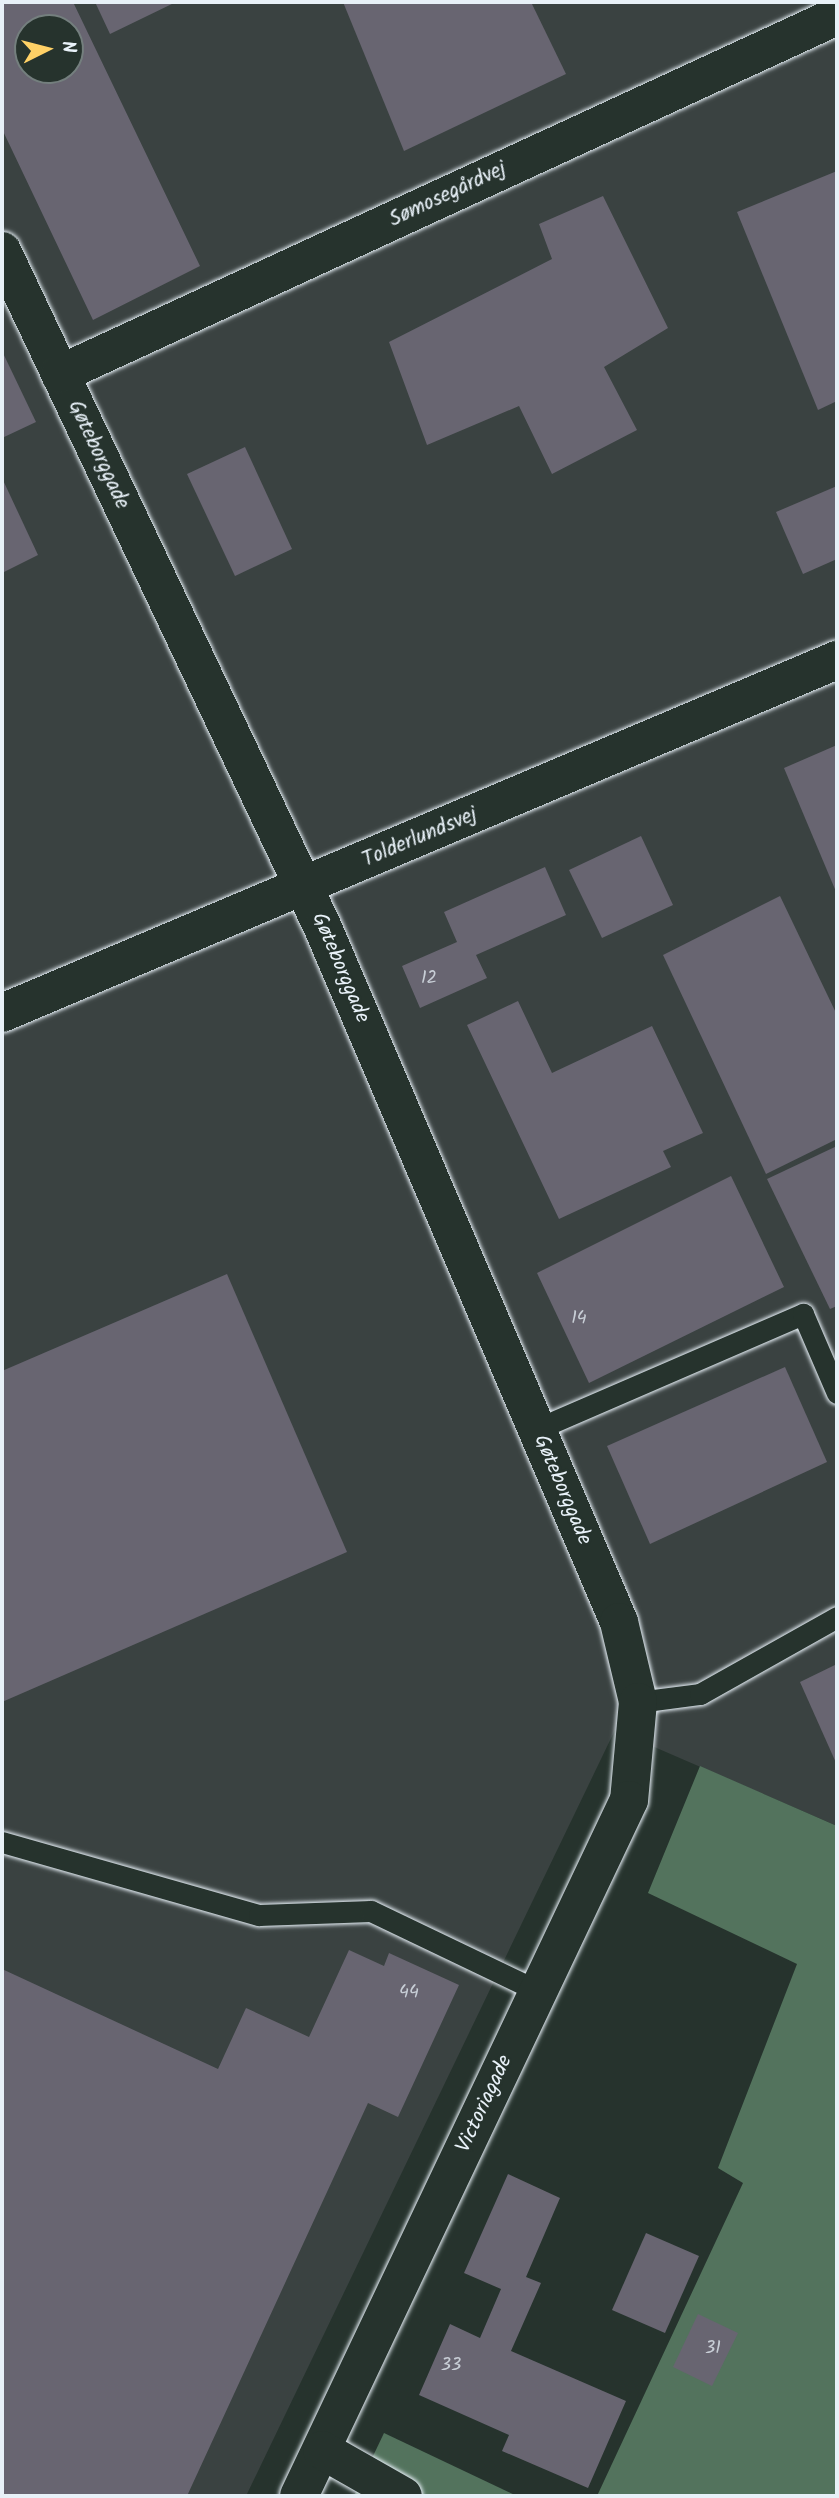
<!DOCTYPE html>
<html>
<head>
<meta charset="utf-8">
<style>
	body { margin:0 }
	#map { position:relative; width:839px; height:2498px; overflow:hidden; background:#26332d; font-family:Kalam,sans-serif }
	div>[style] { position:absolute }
	.built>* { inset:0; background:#3a4241 }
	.green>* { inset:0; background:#53735d }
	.building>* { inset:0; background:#686571 }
	.roads { filter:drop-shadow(0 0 2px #e8f1f8) drop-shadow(0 0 2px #e8f1f8) }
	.lane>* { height:21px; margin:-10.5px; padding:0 10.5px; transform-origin:10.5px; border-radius:10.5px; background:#26332d }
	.street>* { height:38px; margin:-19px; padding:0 19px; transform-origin:19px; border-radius:19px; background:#26332d }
	.secondary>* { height:38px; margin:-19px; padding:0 19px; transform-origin:19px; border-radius:19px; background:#26332d }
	span { translate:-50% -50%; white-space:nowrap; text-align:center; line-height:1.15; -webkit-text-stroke:5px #26332d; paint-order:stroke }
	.number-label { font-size:18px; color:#c8ced6 }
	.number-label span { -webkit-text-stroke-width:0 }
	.street-label { font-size:21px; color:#e8f1f8 }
	.frame { position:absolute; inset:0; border:4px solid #e8f1f8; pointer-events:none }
	.north { position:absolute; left:14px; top:14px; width:70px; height:70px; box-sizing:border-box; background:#26332d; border:2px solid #747f7e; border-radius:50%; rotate:84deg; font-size:19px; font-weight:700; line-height:28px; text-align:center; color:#e8f1f8 }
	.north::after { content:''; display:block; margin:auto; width:24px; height:32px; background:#ffd166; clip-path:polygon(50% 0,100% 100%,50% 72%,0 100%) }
</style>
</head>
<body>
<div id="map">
	<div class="built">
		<i style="clip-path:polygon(evenodd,2px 2px,837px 2px,837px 1826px,615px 1730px,246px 2496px,2px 2496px,2px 2px,28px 28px,70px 28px,70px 70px,28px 70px,28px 28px)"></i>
	</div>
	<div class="green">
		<i style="clip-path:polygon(700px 1766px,837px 1826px,837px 2496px,597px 2496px,743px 2183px,718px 2168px,797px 1964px,648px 1893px)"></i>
		<i style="clip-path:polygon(384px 2433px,517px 2496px,354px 2496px)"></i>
	</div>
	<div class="building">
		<i style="clip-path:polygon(evenodd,2px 2px,73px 2px,200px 266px,93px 320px,2px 129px,2px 2px,28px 28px,70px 28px,70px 70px,28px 70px,28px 28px)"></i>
		<i style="clip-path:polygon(95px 2px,176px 2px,110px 34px)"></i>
		<i style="clip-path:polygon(343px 2px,531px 2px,566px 74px,404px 151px)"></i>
		<i style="clip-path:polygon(837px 171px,837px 401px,818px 410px,737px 212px)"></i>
		<i style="clip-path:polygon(603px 196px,668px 328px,604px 367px,637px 430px,552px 474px,519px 406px,427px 445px,389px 342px,552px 259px,539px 224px)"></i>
		<i style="clip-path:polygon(2px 351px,36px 422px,2px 438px)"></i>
		<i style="clip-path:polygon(245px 447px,292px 549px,235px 576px,187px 474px)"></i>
		<i style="clip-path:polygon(2px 478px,38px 555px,2px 573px)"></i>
		<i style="clip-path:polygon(837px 486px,837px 559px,803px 574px,776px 512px)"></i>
		<i style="clip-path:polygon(837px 745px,837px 894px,784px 768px)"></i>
		<i style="clip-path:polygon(641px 836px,673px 905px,602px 938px,569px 870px)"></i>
		<i style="clip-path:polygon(545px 867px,566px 915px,476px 955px,487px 978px,420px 1008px,402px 966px,457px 942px,444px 912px)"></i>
		<i style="clip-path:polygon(780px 896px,837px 1015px,837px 1139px,766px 1174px,663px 955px)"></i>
		<i style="clip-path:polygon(518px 1001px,552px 1073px,652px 1026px,703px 1133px,663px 1151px,671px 1167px,559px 1219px,467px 1025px)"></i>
		<i style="clip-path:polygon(837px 1146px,837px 1306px,830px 1309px,767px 1179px)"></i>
		<i style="clip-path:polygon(731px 1176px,784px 1287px,589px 1383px,537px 1273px)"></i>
		<i style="clip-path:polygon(227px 1274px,347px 1552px,2px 1702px,2px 1371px)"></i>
		<i style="clip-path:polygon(785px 1367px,827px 1462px,650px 1544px,607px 1446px)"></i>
		<i style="clip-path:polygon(837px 1664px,837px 1765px,800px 1682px)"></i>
		<i style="clip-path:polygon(349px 1950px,384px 1966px,389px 1953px,459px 1985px,398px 2117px,368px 2103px,187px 2496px,2px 2496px,2px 1969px,218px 2069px,246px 2008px,309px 2037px)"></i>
		<i style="clip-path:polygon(508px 2174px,560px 2198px,526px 2277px,541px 2283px,511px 2351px,626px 2401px,588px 2488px,502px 2451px,509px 2435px,419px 2395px,450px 2324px,480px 2338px,501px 2289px,464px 2273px)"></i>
		<i style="clip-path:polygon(646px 2233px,699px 2256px,665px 2333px,612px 2310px)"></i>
		<i style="clip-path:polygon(698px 2314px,738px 2333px,712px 2386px,673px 2367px)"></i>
	</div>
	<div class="roads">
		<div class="lane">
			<i style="left:537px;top:1429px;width:290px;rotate:-23.4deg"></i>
			<i style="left:803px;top:1314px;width:86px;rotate:66.7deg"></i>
			<i style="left:638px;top:1702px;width:63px;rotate:-7.4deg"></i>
			<i style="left:700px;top:1694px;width:157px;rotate:-29.3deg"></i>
			<i style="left:2px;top:1842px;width:267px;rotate:15.9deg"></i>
			<i style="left:259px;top:1915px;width:112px;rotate:-2deg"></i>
			<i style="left:371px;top:1911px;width:185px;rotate:25.6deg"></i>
		</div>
		<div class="street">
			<i style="left:2px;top:251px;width:749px;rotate:64.63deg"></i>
			<i style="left:323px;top:928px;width:754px;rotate:66.9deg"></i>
			<i style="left:619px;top:1622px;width:82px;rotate:76.6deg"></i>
			<i style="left:638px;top:1702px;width:98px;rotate:95.2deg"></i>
			<i style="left:629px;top:1800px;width:770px;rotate:115.37deg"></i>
			<i style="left:60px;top:374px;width:856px;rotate:-24.74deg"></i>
			<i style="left:322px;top:2450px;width:93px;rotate:29.6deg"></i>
		</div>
		<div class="secondary">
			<i style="left:2px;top:1013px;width:907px;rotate:-22.92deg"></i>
		</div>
	</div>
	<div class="number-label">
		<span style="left:429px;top:979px">12</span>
		<span style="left:579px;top:1319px">14</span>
		<span style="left:409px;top:1993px">44</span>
		<span style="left:713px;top:2349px">31</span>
		<span style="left:451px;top:2366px">33</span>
	</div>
	<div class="street-label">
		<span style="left:448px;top:195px;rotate:-25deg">Sømosegårdvej</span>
		<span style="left:98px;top:455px;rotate:65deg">Gøteborggade</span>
		<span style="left:420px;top:838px;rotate:-23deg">Tolderlundsvej</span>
		<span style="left:340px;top:968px;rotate:67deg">Gøteborggade</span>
		<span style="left:562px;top:1490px;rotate:67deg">Gøteborggade</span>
		<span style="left:485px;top:2104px;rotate:-65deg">Victoriagade</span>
	</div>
	<div class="frame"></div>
	<div class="north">N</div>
</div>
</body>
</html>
